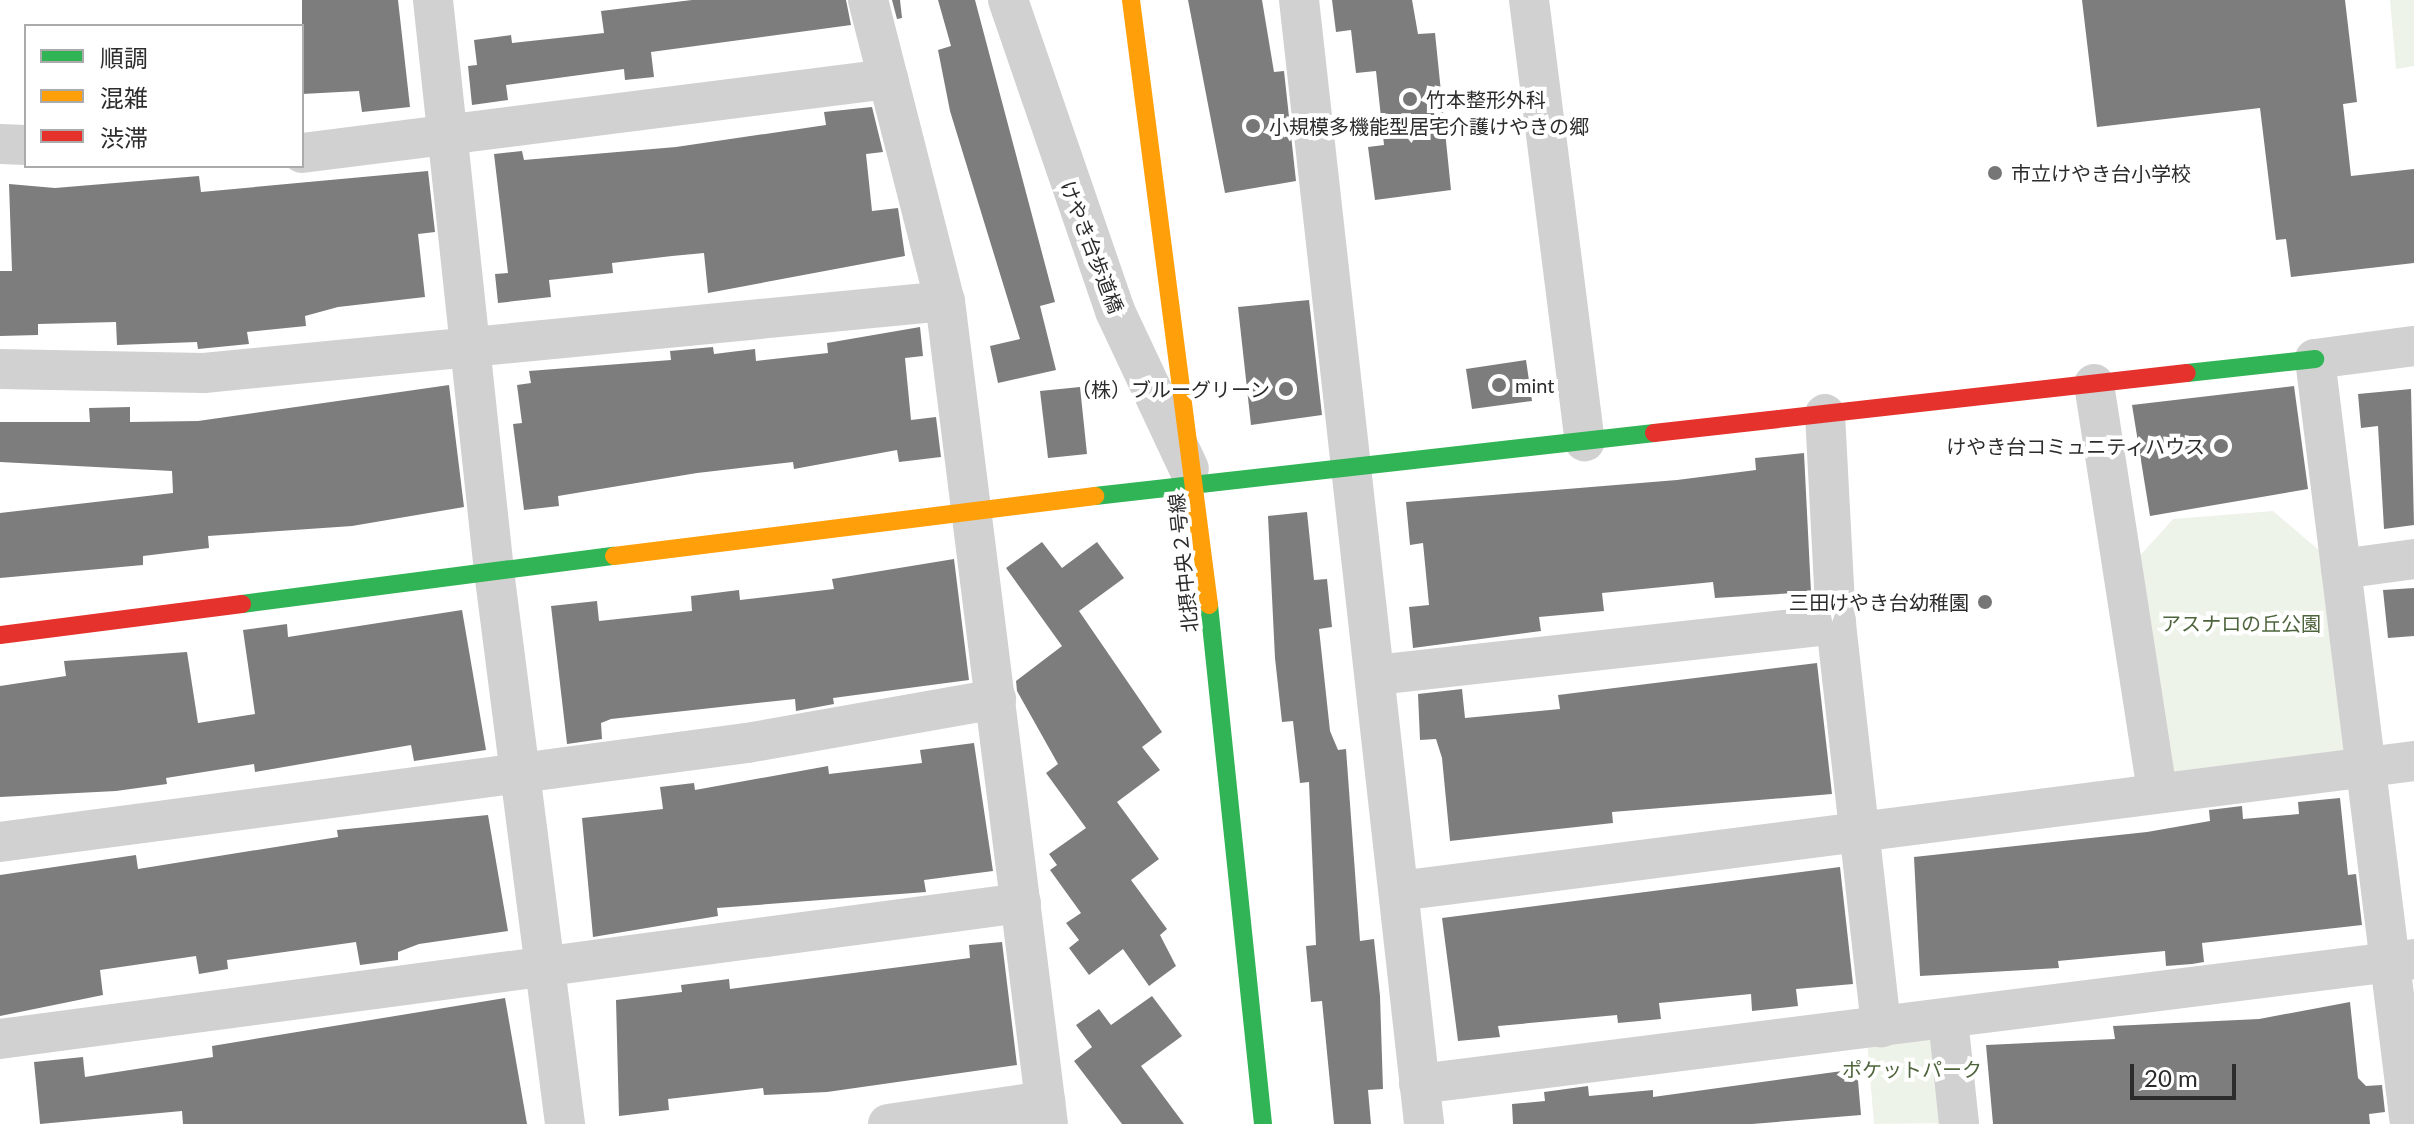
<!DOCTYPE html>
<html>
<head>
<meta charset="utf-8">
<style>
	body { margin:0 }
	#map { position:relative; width:2414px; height:1124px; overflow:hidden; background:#fff; font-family:Lato,"Noto Sans JP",sans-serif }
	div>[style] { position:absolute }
	.green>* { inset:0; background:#eef3ea }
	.building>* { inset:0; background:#7d7d7d }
	.street>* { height:40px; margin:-20px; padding:0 20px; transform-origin:20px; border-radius:20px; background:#d1d1d1 }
	.fast>* { height:18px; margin:-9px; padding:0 9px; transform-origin:9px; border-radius:9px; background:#30b455 }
	.slow>* { height:18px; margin:-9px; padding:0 9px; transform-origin:9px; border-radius:9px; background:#ff9f0a }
	.jam>* { height:18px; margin:-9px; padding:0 9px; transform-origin:9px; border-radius:9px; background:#e5322d }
	.dots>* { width:22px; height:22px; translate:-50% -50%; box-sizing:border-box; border:4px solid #fff; border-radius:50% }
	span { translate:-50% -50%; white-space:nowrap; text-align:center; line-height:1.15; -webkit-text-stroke:8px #fff; paint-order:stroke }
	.poi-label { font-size:20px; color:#2c2c2c }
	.left { translate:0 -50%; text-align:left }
	.right { translate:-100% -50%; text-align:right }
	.street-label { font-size:20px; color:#2c2c2c }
	.park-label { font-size:20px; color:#4e643c }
	.legend { position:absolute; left:24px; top:24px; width:280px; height:144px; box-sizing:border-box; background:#fff; border:2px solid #ababab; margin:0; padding:10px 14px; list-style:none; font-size:24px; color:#2c2c2c }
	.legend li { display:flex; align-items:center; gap:16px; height:40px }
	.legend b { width:40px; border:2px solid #ababab }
	.scale { position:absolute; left:2130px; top:1064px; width:106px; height:36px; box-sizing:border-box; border:4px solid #2c2c2c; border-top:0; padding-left:10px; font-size:24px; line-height:28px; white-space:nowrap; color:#2c2c2c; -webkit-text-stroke:6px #fff; paint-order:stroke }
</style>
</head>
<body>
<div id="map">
	<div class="green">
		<i style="clip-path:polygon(2390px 0,2414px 0,2414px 66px,2396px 69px)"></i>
		<i style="clip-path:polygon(2273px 511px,2341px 569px,2366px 767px,2157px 791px,2127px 570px,2173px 519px)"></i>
		<i style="clip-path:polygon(1926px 1021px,1959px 1123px,1874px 1124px,1866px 1029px)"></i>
	</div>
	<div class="building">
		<i style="clip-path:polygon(302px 0,398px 0,410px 107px,362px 112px,359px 91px,302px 94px)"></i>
		<i style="clip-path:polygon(692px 0,846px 0,851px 25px,651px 52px,654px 77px,625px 80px,624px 69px,506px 85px,508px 100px,472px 105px,468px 66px,477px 65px,474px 40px,511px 35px,512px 43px,604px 33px,601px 11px)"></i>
		<i style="clip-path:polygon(892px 0,900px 0,902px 18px,897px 19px)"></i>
		<i style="clip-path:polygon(938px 0,975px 0,1055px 302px,1040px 306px,1056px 370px,998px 383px,990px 346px,1020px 339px,950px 111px,938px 50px,951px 46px)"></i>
		<i style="clip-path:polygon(1188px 0,1262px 0,1274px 72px,1284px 71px,1296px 181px,1225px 193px)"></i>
		<i style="clip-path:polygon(1332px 0,1412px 0,1418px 34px,1435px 33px,1451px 190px,1375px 200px,1368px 147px,1384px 145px,1376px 71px,1356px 73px,1351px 30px,1336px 32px)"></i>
		<i style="clip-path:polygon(2082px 0,2345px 0,2357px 102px,2343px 104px,2351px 176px,2414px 169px,2414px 263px,2291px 277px,2286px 239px,2276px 240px,2260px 108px,2097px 127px)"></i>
		<i style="clip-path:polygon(872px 107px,883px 152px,866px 154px,872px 211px,898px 208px,905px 256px,708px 293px,704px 253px,672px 256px,612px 263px,613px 273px,549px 280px,551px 297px,498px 303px,495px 274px,508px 273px,494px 154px,522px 151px,524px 160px,676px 147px,826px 125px,824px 112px)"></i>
		<i style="clip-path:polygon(428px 171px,435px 232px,418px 234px,425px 297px,338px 307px,305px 316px,306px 326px,247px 332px,249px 344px,198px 349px,197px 342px,117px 345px,116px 322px,38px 324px,38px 335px,0 336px,0 271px,12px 271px,9px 184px,55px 188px,199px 176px,201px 192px)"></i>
		<i style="clip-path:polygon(1309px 300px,1322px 415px,1251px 425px,1238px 307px)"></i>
		<i style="clip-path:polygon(920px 327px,923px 356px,905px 358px,911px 420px,936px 417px,941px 457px,899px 462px,897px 450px,794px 469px,793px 462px,697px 473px,558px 496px,559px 506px,524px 510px,513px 424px,522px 423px,517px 385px,531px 383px,529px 371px,671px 360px,670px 351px,713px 347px,714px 354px,755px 349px,756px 361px,828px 353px,827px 343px)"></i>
		<i style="clip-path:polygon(1526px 360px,1532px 401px,1472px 409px,1466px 369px)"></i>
		<i style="clip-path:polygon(449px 385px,464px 507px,352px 526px,208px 536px,209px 548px,143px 556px,143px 565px,0 578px,0 513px,173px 493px,172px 471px,0 462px,0 422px,90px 422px,89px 408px,130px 407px,130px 422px,198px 421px)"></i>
		<i style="clip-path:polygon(2294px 386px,2308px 489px,2150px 516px,2132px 405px)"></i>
		<i style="clip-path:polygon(1080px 387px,1087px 454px,1048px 458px,1040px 391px)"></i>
		<i style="clip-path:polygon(2411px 389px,2414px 525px,2384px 529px,2378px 426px,2361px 428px,2358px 394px)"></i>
		<i style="clip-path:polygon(1804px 453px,1811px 592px,1715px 598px,1713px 582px,1602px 593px,1604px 611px,1539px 617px,1541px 631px,1413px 648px,1409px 607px,1429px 605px,1423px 543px,1410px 545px,1406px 502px,1677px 480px,1756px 470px,1755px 458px)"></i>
		<i style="clip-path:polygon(1307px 512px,1314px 580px,1327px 579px,1332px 627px,1319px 629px,1330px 731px,1338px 750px,1346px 749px,1360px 941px,1374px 939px,1380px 996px,1383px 1089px,1368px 1090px,1371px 1124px,1334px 1124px,1322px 1001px,1311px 1002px,1306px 946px,1316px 945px,1309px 782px,1300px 783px,1293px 721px,1282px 722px,1275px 658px,1268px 516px)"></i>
		<i style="clip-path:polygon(1042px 542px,1062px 568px,1097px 542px,1124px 578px,1079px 611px,1162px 732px,1142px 747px,1160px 770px,1117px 802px,1159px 859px,1131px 880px,1167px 929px,1160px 935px,1176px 966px,1149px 986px,1123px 949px,1089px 975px,1069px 948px,1079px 940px,1066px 923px,1081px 913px,1050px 870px,1057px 865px,1049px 854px,1086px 828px,1046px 773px,1058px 764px,1017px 691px,1016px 681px,1062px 646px,1006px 568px)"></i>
		<i style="clip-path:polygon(954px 559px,969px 680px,833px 698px,834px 704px,796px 711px,795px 699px,611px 719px,601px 723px,602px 739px,567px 744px,551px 606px,597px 601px,599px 621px,692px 611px,691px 596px,739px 590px,740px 600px,834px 589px,832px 579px)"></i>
		<i style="clip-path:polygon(2414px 588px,2414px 636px,2388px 638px,2383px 590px)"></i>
		<i style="clip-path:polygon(462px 610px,486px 750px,414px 761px,411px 745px,255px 772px,254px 764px,166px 778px,167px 784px,116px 791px,0 797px,0 686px,66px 676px,64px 661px,187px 652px,198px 723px,255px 714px,243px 630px,287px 624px,288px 637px)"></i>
		<i style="clip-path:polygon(1817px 663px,1832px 794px,1612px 812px,1613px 823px,1450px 841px,1442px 758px,1436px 739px,1420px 740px,1418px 694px,1462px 689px,1465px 718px,1560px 709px,1558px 695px)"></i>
		<i style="clip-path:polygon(974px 743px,993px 871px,924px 880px,926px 892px,717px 908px,718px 916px,593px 937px,582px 818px,663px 809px,660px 787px,694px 783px,695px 790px,828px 766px,829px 774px,922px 763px,920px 750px)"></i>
		<i style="clip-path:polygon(2340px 798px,2348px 875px,2356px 874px,2362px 925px,2202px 943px,2204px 962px,2192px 964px,2166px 966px,2165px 951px,2058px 961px,2059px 968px,1920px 976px,1914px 857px,2147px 832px,2210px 821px,2209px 810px,2242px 806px,2243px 819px,2299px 814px,2298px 802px)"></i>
		<i style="clip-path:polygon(488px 815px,508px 931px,419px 944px,398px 952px,398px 960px,360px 965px,356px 942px,227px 960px,228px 969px,199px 974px,196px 956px,100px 970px,103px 995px,0 1016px,0 875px,136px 855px,138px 869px,338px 837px,337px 830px)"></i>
		<i style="clip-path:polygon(1840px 867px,1853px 984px,1796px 989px,1798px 1006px,1752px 1011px,1751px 994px,1659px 1003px,1661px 1019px,1618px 1023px,1617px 1015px,1498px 1026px,1500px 1037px,1458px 1041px,1442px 918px)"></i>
		<i style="clip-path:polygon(1002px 942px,1017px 1065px,827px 1092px,764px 1095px,763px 1088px,668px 1099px,669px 1110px,619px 1116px,616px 1000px,682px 992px,681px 985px,729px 979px,730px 989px,970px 958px,969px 945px)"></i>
		<i style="clip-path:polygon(1152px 996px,1182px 1036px,1141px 1066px,1184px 1124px,1122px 1124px,1074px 1061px,1092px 1047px,1076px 1025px,1099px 1009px,1111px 1025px)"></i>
		<i style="clip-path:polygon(505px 998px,527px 1124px,183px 1124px,182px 1111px,40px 1124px,34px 1062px,83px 1057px,85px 1077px,213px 1057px,212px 1046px)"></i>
		<i style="clip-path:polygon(2350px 1002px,2358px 1078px,2366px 1086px,2382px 1085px,2385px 1112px,2369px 1114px,2370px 1124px,1993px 1124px,1986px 1045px,2115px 1039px,2113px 1026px,2259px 1019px)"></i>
		<i style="clip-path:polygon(1857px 1069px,1861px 1115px,1752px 1124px,1513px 1124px,1512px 1104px,1545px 1101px,1544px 1092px,1588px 1086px,1589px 1096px,1653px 1090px,1653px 1097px)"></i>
	</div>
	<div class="street">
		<i style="left:433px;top:0;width:574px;rotate:83.9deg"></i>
		<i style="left:494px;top:571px;width:558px;rotate:82.68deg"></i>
		<i style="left:868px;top:0;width:311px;rotate:75.7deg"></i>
		<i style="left:945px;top:301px;width:829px;rotate:82.87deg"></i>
		<i style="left:1008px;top:0;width:329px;rotate:71deg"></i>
		<i style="left:1115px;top:311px;width:174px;rotate:64.9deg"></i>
		<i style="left:1299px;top:0;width:1131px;rotate:83.65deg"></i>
		<i style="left:1529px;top:0;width:445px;rotate:82.8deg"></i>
		<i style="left:0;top:144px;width:26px;rotate:2deg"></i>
		<i style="left:302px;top:153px;width:591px;rotate:-7.2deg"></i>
		<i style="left:0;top:369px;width:204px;rotate:1.1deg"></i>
		<i style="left:204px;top:373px;width:744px;rotate:-5.55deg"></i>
		<i style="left:2094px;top:384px;width:412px;rotate:81.2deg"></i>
		<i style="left:1825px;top:414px;width:210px;rotate:87deg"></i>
		<i style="left:1836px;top:624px;width:406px;rotate:83.6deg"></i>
		<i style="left:2341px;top:569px;width:74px;rotate:-7.8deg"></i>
		<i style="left:1376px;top:675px;width:463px;rotate:-6.3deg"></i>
		<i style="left:0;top:842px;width:754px;rotate:-7.55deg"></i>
		<i style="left:747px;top:743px;width:253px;rotate:-10deg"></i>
		<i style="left:1399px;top:891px;width:1023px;rotate:-7.3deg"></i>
		<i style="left:1948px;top:1019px;width:106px;rotate:84deg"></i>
		<i style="left:0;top:1039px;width:1030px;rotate:-7.59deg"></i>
		<i style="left:1419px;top:1084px;width:1003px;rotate:-7.16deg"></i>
		<i style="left:888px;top:1124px;width:159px;rotate:-8.3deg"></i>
		<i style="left:2410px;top:1124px;width:771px;rotate:-97.08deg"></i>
		<i style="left:2315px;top:359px;width:100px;rotate:-7.5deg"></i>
	</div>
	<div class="fast">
		<i style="left:2187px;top:373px;width:129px;rotate:-6.2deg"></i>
		<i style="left:1095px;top:496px;width:563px;rotate:-6.43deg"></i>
		<i style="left:242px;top:604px;width:375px;rotate:-7.4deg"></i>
		<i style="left:1209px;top:605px;width:522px;rotate:84.06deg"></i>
	</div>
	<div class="slow">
		<i style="left:1131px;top:0;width:610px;rotate:82.65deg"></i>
		<i style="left:614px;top:556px;width:485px;rotate:-7.1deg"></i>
	</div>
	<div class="jam">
		<i style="left:1654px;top:433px;width:536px;rotate:-6.42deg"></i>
		<i style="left:0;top:635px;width:244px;rotate:-7.3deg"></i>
	</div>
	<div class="dots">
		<i style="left:1410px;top:99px;background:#767676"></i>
		<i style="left:1253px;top:126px;background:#767676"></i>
		<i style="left:1995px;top:173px;background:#767676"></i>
		<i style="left:1499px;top:385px;background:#767676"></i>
		<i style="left:1286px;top:389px;background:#767676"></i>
		<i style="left:2221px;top:446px;background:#767676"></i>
		<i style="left:1985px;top:602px;background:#767676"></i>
	</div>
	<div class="poi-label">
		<span class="left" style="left:1426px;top:99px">竹本整形外科</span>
		<span class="left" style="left:1269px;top:126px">小規模多機能型居宅介護けやきの郷</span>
		<span class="left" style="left:2011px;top:173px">市立けやき台小学校</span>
		<span class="left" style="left:1515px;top:385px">mint</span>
		<span class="right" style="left:1270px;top:389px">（株）ブルーグリーン</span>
		<span class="right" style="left:2205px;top:446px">けやき台コミュニティハウス</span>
		<span class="right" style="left:1969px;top:602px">三田けやき台幼稚園</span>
	</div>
	<div class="street-label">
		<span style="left:1092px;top:247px;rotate:69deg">けやき台歩道橋</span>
		<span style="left:1183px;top:563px;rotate:-96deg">北摂中央２号線</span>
	</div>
	<div class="park-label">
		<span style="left:2241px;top:623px">アスナロの丘公園</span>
		<span style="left:1912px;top:1069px">ポケットパーク</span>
	</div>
	<ul class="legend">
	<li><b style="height:10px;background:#30b455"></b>順調</li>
	<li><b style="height:10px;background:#ff9f0a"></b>混雑</li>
	<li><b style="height:10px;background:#e5322d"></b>渋滞</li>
	</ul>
	<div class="scale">20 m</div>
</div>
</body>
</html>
